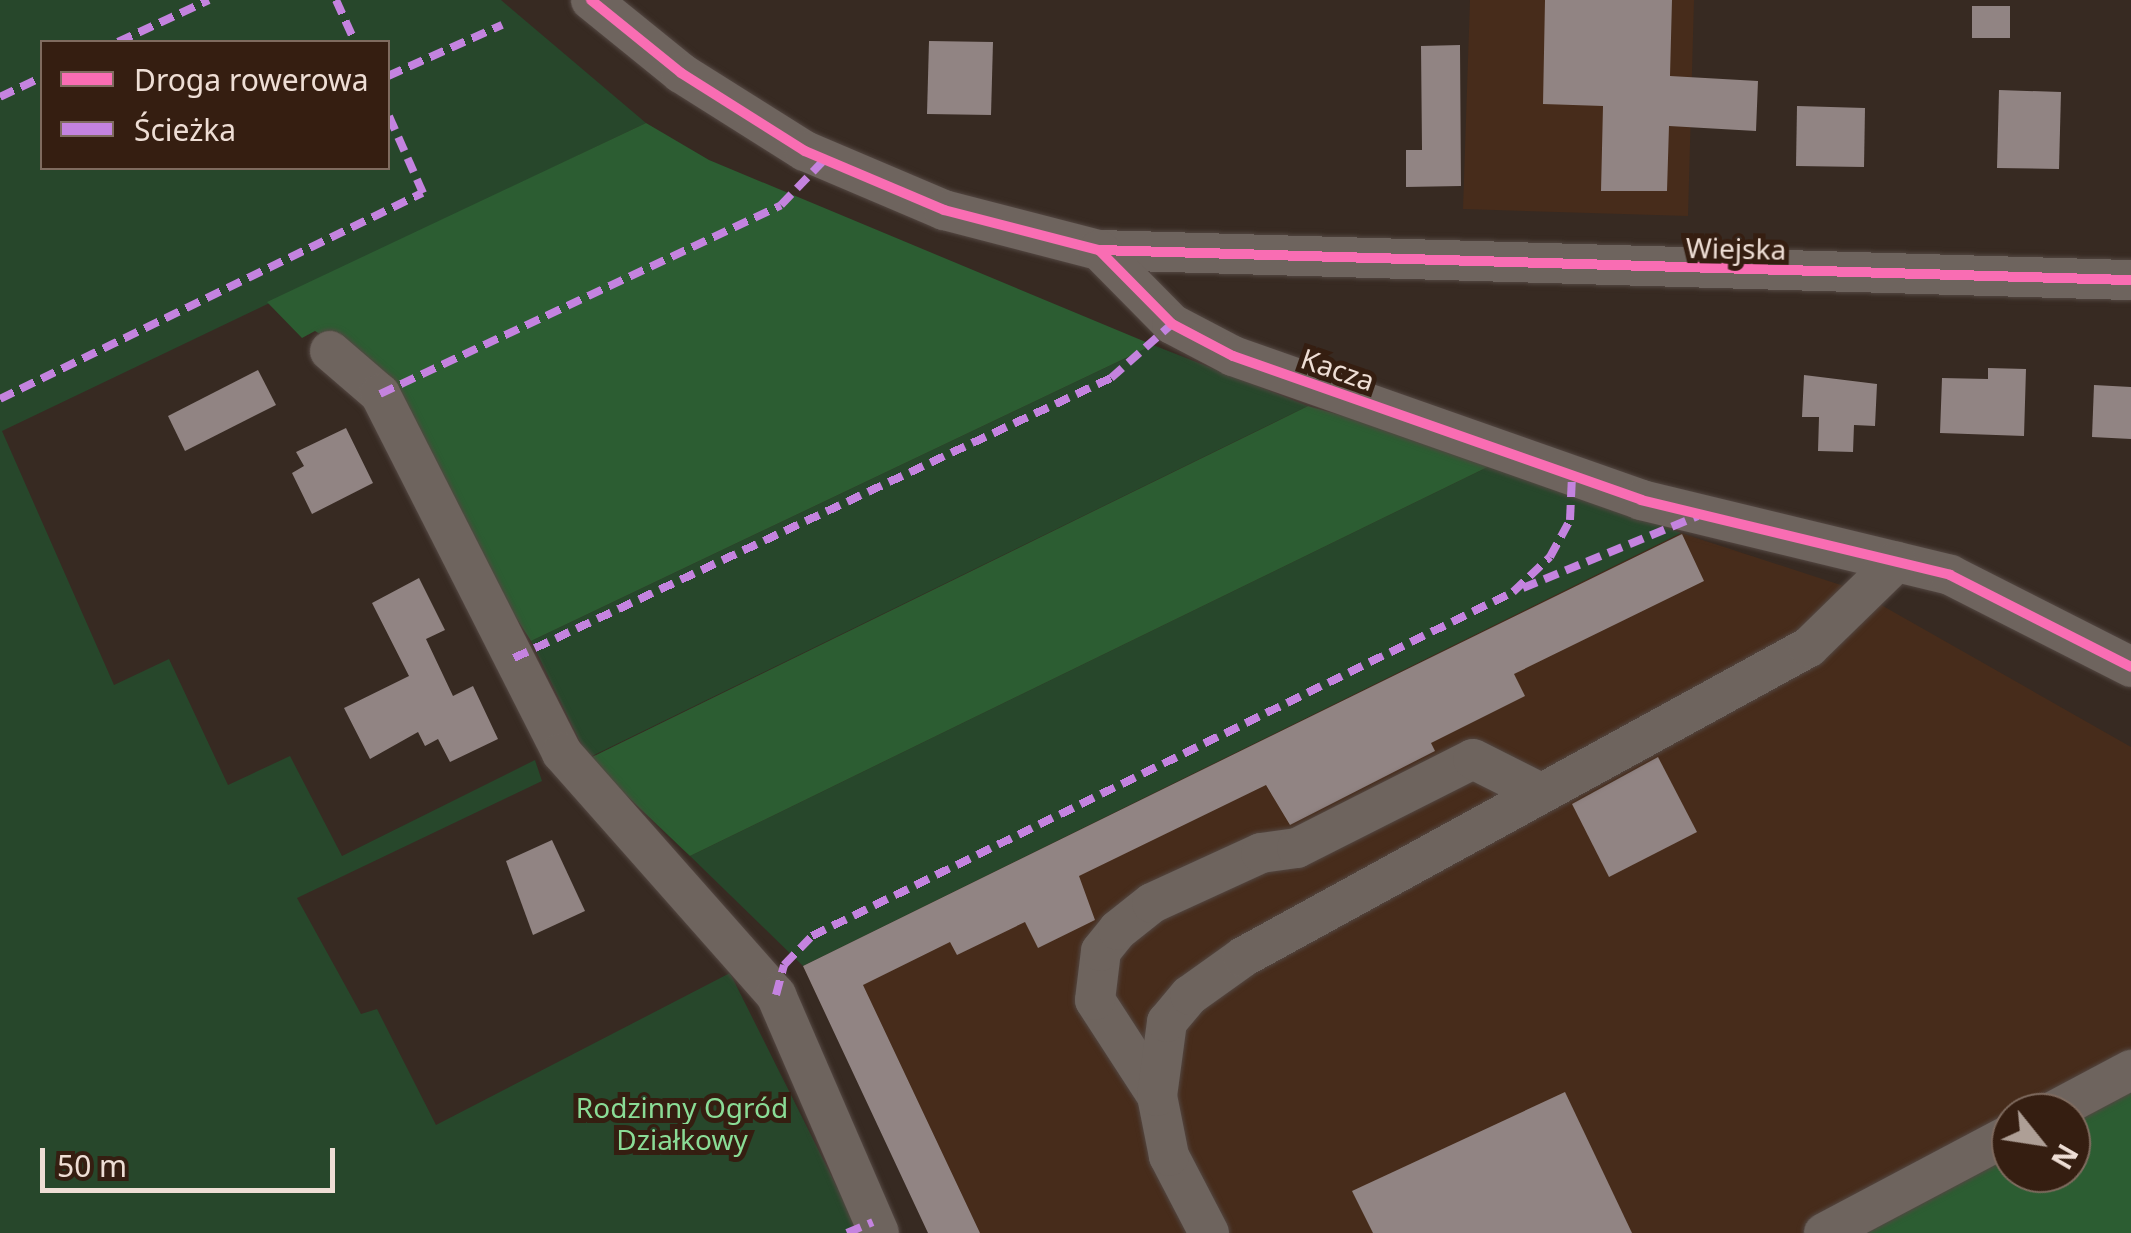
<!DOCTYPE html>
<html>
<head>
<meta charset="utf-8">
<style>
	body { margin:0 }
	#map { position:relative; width:2131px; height:1233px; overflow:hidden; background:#372a22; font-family:"Noto Sans",sans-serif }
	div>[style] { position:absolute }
	.built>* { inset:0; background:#472c1b }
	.green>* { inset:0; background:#27472b }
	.forest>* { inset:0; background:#2c5d32 }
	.building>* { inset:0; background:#918483 }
	.roads { filter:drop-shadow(0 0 2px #534742) drop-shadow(0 0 2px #534742) }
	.minor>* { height:40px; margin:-20px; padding:0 20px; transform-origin:20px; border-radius:20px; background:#6e645e }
	.quiet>* { height:8px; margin-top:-4px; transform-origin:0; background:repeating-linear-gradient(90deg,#c483df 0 15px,transparent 0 23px) }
	.cycleway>* { height:10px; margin:-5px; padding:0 5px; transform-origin:5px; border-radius:5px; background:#f96db3 }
	span { translate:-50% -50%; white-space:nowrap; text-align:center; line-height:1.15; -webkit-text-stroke:10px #351e11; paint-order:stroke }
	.street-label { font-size:28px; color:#eeded5 }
	.park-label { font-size:28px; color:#8adc96 }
	.legend { position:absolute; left:40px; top:40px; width:350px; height:130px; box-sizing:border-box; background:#351e11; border:2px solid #7f6b5f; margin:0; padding:12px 18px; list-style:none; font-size:30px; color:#eeded5 }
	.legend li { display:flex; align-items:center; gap:20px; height:50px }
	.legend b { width:50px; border:2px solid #7f6b5f }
	.north { position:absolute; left:1991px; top:1093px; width:100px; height:100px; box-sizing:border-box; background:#351e11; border:2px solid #7f6b5f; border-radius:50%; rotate:120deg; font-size:28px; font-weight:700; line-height:40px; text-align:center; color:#eeded5 }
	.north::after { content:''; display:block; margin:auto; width:35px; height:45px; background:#ae9f96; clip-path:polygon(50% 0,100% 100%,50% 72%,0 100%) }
	.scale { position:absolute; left:40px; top:1148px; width:295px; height:45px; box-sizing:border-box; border:5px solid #eeded5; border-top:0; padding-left:12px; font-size:30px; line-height:35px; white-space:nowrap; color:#eeded5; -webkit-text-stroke:8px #351e11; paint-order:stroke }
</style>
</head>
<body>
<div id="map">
	<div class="built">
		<i style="clip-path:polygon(1470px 0,1694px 0,1688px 216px,1463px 209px)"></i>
		<i style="clip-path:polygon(evenodd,1681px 533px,1853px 589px,2131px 747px,2131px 1233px,930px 1233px,803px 966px,1681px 533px,2011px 1113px,2071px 1113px,2071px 1173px,2011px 1173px,2011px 1113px)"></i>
	</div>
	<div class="green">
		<i style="clip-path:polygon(evenodd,0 0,501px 0,646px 123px,2px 431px,114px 685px,169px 659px,228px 785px,290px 756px,342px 856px,535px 760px,542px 781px,297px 898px,361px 1014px,377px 1009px,436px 1125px,730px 973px,860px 1233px,0 1233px,0 0,42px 42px,388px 42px,388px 168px,42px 168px,42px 42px)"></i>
		<i style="clip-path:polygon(1153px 345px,1308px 406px,588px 758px,531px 641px)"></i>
		<i style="clip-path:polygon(1502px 460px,1681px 533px,803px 966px,690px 856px)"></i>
	</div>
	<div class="forest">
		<i style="clip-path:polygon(646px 123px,709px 160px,1153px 345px,531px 641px,455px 523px,379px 370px,315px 331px,302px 338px,267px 302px)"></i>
		<i style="clip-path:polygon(1308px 406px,1502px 460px,690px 856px,588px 759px)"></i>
		<i style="clip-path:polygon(2131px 1083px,2131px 1233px,1847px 1233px,2011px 1146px,2011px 1173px,2071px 1173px,2071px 1114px)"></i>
	</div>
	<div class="building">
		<i style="clip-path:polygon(1545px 0,1672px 0,1670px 76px,1758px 81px,1756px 131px,1669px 126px,1667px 191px,1601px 191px,1603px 106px,1543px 104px)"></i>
		<i style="clip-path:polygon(1972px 6px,2010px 6px,2010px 38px,1972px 38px)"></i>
		<i style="clip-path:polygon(929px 41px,993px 42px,991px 115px,927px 114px)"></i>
		<i style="clip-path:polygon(1460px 45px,1461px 186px,1406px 187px,1406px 150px,1422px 150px,1421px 46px)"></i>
		<i style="clip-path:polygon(1999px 90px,2061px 92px,2059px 169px,1997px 168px)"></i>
		<i style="clip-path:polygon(1797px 106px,1865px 108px,1864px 167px,1796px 166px)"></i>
		<i style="clip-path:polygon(1988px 368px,2026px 369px,2024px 436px,1940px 433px,1942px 378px,1988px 379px)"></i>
		<i style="clip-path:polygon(258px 370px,276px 405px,185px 451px,168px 416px)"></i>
		<i style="clip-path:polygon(1804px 375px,1877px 384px,1875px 426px,1854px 425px,1853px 452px,1818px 451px,1819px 417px,1802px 417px)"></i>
		<i style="clip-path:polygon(2094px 385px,2131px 387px,2131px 439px,2092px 437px)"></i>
		<i style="clip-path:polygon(346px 428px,373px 483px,312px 514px,292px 473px,304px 466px,296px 452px)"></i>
		<i style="clip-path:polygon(1682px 534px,1704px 581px,1514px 674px,1525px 696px,1431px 743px,1435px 751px,1290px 825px,1266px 785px,1079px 876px,1095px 920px,1038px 948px,1025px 922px,957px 955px,950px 942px,863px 985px,980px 1233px,928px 1233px,803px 966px)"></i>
		<i style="clip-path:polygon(419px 578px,445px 630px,426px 639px,453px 696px,473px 686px,498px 739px,450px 762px,438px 739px,425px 746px,418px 732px,370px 759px,344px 708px,409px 676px,372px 603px)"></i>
		<i style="clip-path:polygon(1658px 757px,1697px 832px,1609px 877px,1572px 804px)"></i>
		<i style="clip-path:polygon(552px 840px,585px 911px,533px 935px,506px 861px)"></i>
		<i style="clip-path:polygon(1565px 1092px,1632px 1233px,1373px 1233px,1352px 1191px)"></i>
	</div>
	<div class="roads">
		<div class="minor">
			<i style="left:591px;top:0;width:116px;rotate:39deg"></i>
			<i style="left:681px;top:73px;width:146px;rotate:32.2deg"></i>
			<i style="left:805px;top:151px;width:151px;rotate:23deg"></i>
			<i style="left:944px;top:210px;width:160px;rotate:14.5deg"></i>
			<i style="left:1099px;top:250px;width:1032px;rotate:1.67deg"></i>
			<i style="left:1099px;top:250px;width:104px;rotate:45.4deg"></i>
			<i style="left:1172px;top:324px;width:69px;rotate:27.7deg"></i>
			<i style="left:1233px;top:356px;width:433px;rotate:19.4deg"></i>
			<i style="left:1641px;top:500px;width:318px;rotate:13.6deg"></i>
			<i style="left:1950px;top:575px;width:203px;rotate:26.9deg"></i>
			<i style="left:330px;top:351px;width:66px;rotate:40.7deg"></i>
			<i style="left:380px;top:394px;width:402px;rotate:63.1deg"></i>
			<i style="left:562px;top:753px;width:323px;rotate:48.5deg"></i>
			<i style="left:776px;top:995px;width:259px;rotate:66.6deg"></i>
			<i style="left:1157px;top:1096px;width:114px;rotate:-122.9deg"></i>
			<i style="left:1095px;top:1000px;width:49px;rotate:-83deg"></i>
			<i style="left:1101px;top:951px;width:27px;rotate:-51deg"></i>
			<i style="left:1118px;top:930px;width:43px;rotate:-38.5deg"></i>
			<i style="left:1152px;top:903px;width:120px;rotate:-24.6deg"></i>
			<i style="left:1261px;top:853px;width:36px;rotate:-8deg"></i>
			<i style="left:1297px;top:848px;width:197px;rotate:-26.8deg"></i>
			<i style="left:1473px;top:759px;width:76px;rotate:26.6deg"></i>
			<i style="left:2050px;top:1113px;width:92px;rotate:-28deg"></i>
			<i style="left:1209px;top:1233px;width:87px;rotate:-117.5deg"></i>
			<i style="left:1169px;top:1156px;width:61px;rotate:-101.3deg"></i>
			<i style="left:1157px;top:1096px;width:75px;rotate:-82.3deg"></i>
			<i style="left:1167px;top:1022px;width:35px;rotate:-50deg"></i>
			<i style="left:1190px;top:995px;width:65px;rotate:-35.6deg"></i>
			<i style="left:1243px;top:957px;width:645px;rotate:-28.71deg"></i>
			<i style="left:1809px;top:647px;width:122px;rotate:-44.3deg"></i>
			<i style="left:1824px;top:1233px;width:212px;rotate:-27.9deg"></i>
		</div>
	</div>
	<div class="quiet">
		<i style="left:336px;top:0;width:46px;rotate:65.7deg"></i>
		<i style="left:118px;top:42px;width:100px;rotate:-24.8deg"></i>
		<i style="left:388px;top:76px;width:125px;rotate:-24.1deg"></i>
		<i style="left:0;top:97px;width:47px;rotate:-25.5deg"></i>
		<i style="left:380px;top:394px;width:443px;rotate:-25.2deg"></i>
		<i style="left:781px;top:205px;width:62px;rotate:-46.3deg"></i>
		<i style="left:0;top:399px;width:470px;rotate:-26deg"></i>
		<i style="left:423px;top:193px;width:86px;rotate:-113.9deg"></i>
		<i style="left:1523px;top:588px;width:189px;rotate:-22.4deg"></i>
		<i style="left:514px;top:658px;width:659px;rotate:-25.13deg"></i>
		<i style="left:1111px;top:378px;width:81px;rotate:-41.5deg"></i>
		<i style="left:776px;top:995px;width:31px;rotate:-75deg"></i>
		<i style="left:784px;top:965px;width:40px;rotate:-46deg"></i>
		<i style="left:812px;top:936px;width:781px;rotate:-26.14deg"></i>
		<i style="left:1513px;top:592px;width:51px;rotate:-43.4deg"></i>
		<i style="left:1550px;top:557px;width:42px;rotate:-61.6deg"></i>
		<i style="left:1570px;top:520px;width:44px;rotate:-87.4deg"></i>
		<i style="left:847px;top:1233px;width:28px;rotate:-23deg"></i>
	</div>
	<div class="cycleway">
		<i style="left:591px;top:0;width:116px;rotate:39deg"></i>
		<i style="left:681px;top:73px;width:146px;rotate:32.2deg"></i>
		<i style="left:805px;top:151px;width:151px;rotate:23deg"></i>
		<i style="left:944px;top:210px;width:160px;rotate:14.5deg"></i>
		<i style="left:1099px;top:250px;width:1032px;rotate:1.67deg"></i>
		<i style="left:1099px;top:250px;width:104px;rotate:45.4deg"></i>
		<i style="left:1172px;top:324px;width:69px;rotate:27.7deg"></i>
		<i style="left:1233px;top:356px;width:433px;rotate:19.4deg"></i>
		<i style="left:1641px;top:500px;width:318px;rotate:13.6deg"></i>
		<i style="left:1950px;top:575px;width:203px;rotate:26.9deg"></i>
	</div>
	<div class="street-label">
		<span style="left:1736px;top:248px;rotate:1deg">Wiejska</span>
		<span style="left:1338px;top:369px;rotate:19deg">Kacza</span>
	</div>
	<div class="park-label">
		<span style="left:682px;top:1123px">Rodzinny Ogród<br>Działkowy</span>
	</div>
	<ul class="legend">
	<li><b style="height:12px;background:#f96db3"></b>Droga rowerowa</li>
	<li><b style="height:12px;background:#c483df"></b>Ścieżka</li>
	</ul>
	<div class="north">N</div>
	<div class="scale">50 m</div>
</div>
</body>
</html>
